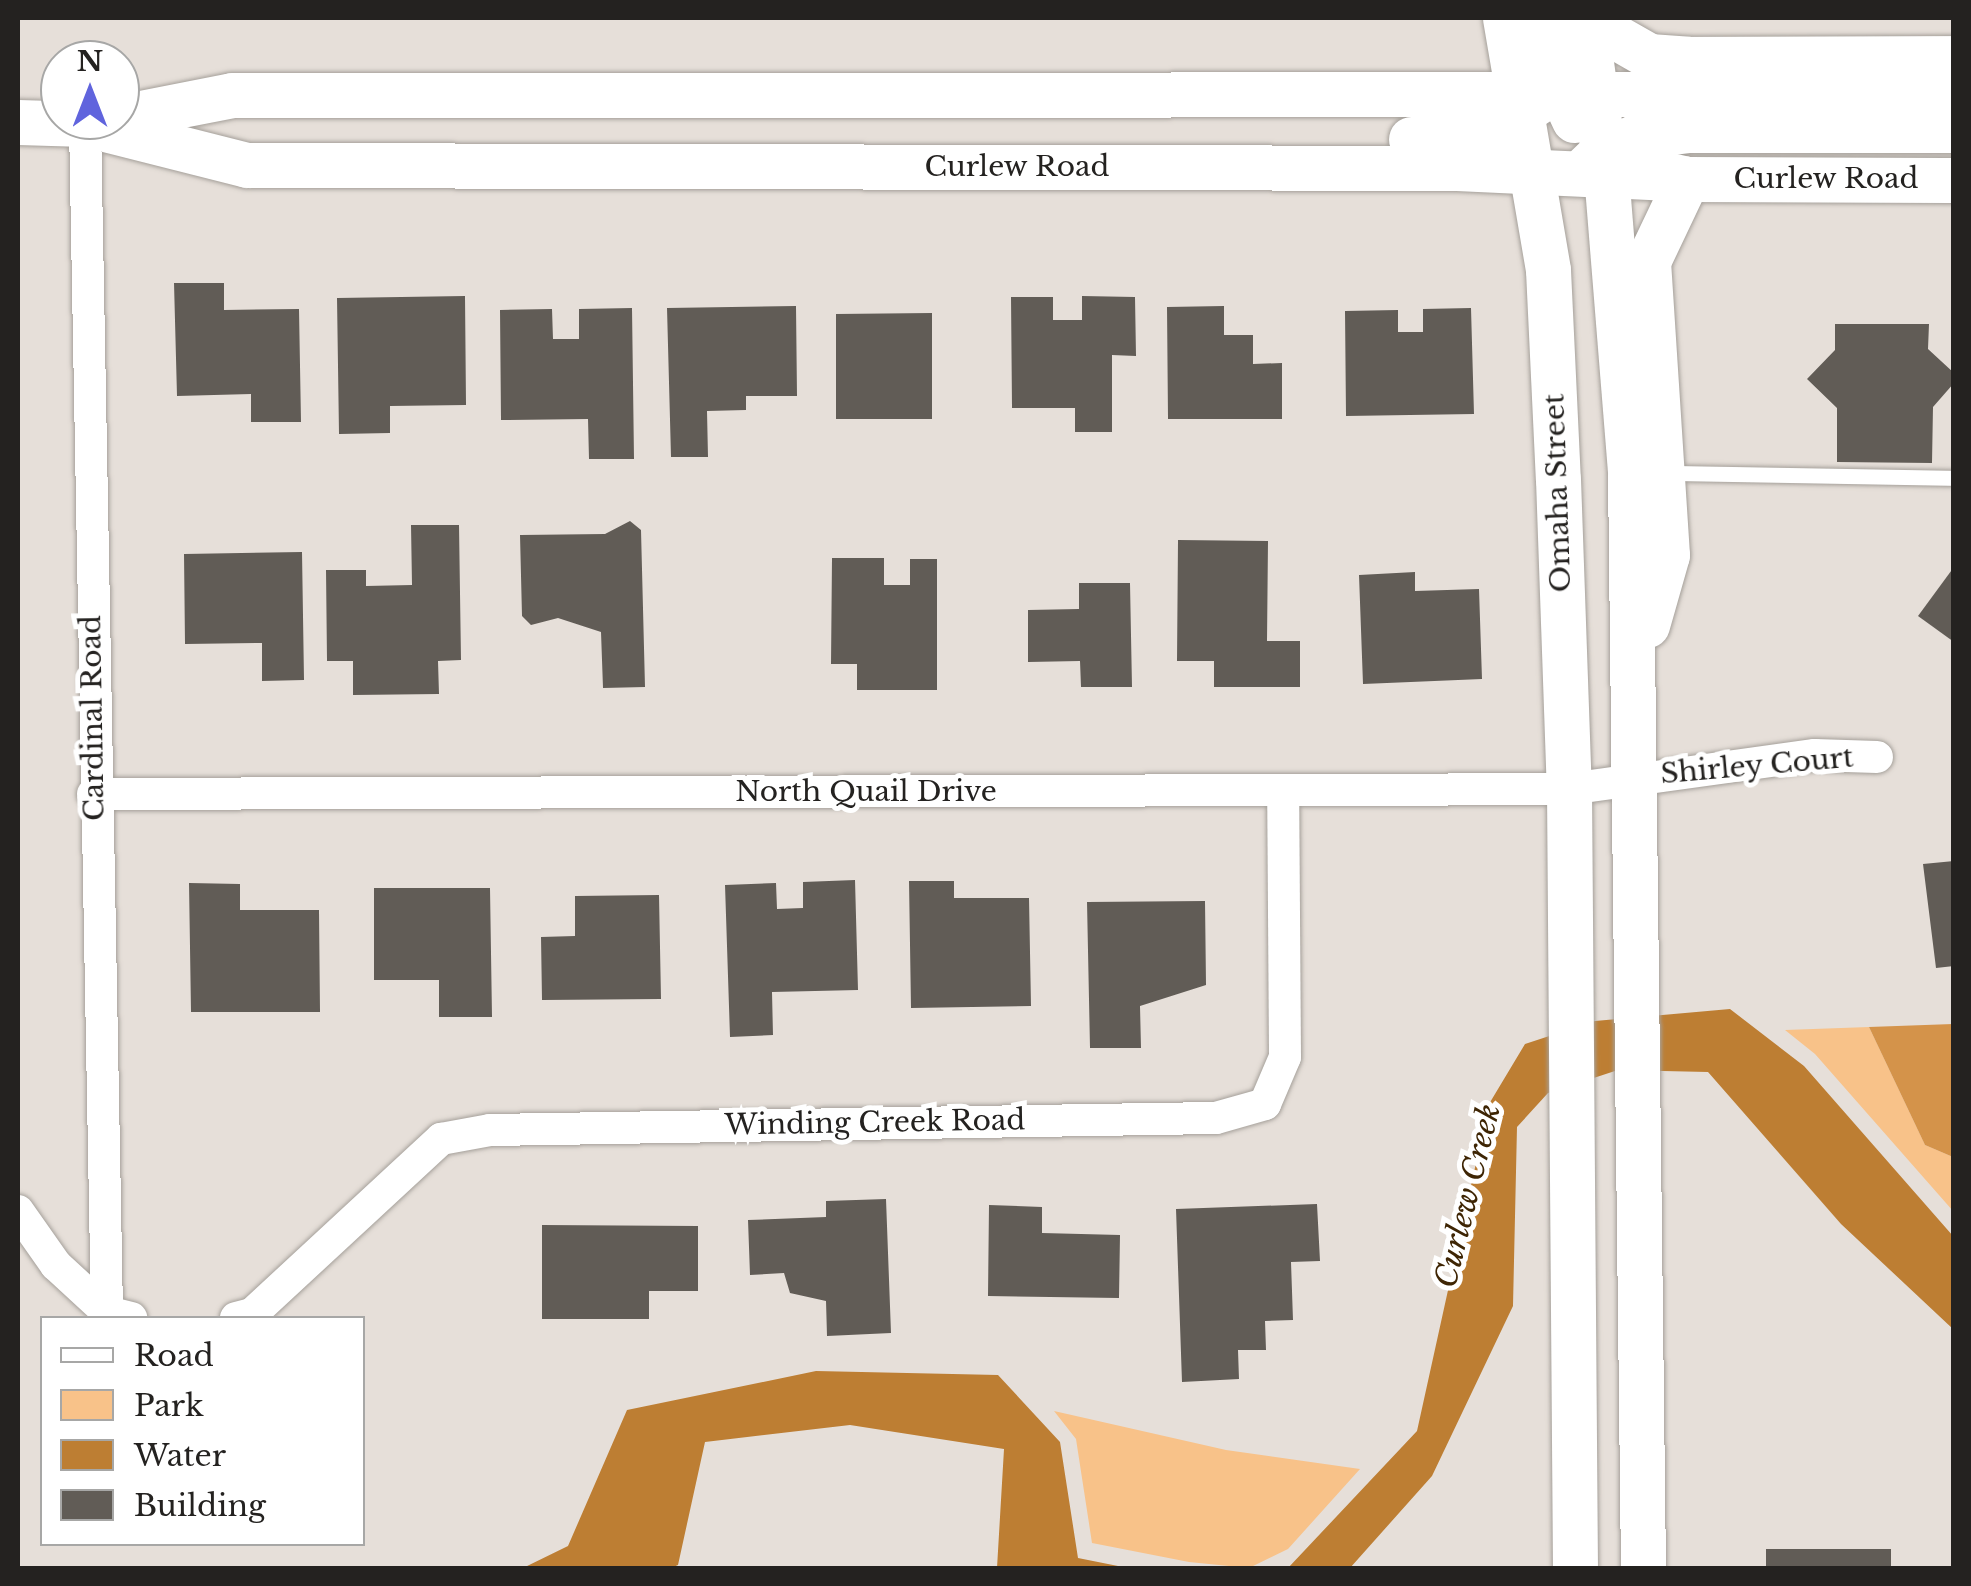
<!DOCTYPE html>
<html>
<head>
<meta charset="utf-8">
<style>
	body { margin:0 }
	#map { position:relative; width:1971px; height:1586px; overflow:hidden; background:#e6dfd9; font-family:"Libre Baskerville",serif }
	div>[style] { position:absolute }
	.green>* { inset:0; background:#f8c289 }
	.forest>* { inset:0; background:#d4934a }
	.water>* { inset:0; background:#bd7e33 }
	.building>* { inset:0; background:#615c56 }
	.roads { filter:drop-shadow(0 0 2px #a5a09a) drop-shadow(0 0 2px #a5a09a) }
	.service>* { height:15px; margin:-7.5px; padding:0 7.5px; transform-origin:7.5px; border-radius:7.5px; background:#fff }
	.minor>* { height:32px; margin:-16px; padding:0 16px; transform-origin:16px; border-radius:16px; background:#fff }
	.secondary>* { height:45px; margin:-22.5px; padding:0 22.5px; transform-origin:22.5px; border-radius:22.5px; background:#fff }
	span { translate:-50% -50%; white-space:nowrap; text-align:center; line-height:1.15; -webkit-text-stroke:10px #fff; paint-order:stroke }
	.street-label { font-size:28px; color:#242220 }
	.water-label { font-size:30px; color:#3e2504; font-style:italic }
	.frame { position:absolute; inset:0; border:20px solid #242220; pointer-events:none }
	.legend { position:absolute; left:40px; top:1316px; width:325px; height:230px; box-sizing:border-box; background:#fff; border:2px solid #a7a7a6; margin:0; padding:12px 18px; list-style:none; font-size:30px; color:#242220 }
	.legend li { display:flex; align-items:center; gap:20px; height:50px }
	.legend b { width:50px; border:2px solid #a7a7a6 }
	.north { position:absolute; left:40px; top:40px; width:100px; height:100px; box-sizing:border-box; background:#fff; border:2px solid #a7a7a6; border-radius:50%; rotate:0deg; font-size:28px; font-weight:700; line-height:40px; text-align:center; color:#242220 }
	.north::after { content:''; display:block; margin:auto; width:35px; height:45px; background:#6064dd; clip-path:polygon(50% 0,100% 100%,50% 72%,0 100%) }
</style>
</head>
<body>
<div id="map">
	<div class="green">
		<i style="clip-path:polygon(1869px 1027px,1925px 1145px,1953px 1157px,1953px 1211px,1815px 1054px,1785px 1030px)"></i>
		<i style="clip-path:polygon(1054px 1411px,1226px 1450px,1360px 1469px,1288px 1549px,1249px 1568px,1189px 1562px,1092px 1543px,1076px 1439px)"></i>
	</div>
	<div class="forest">
		<i style="clip-path:polygon(1953px 1024px,1954px 1024px,1953px 1157px,1925px 1145px,1869px 1027px)"></i>
	</div>
	<div class="water">
		<i style="clip-path:polygon(1730px 1009px,1804px 1066px,1953px 1236px,1953px 1329px,1841px 1224px,1708px 1072px,1618px 1070px,1548px 1093px,1517px 1127px,1513px 1306px,1432px 1476px,1350px 1568px,1288px 1568px,1417px 1431px,1489px 1104px,1525px 1044px,1595px 1021px)"></i>
		<i style="clip-path:polygon(816px 1371px,998px 1375px,1060px 1442px,1078px 1558px,1128px 1568px,997px 1568px,1004px 1449px,850px 1425px,705px 1442px,678px 1565px,671px 1568px,523px 1568px,568px 1546px,627px 1410px)"></i>
	</div>
	<div class="building">
		<i style="clip-path:polygon(174px 283px,224px 283px,224px 310px,299px 309px,301px 422px,251px 422px,251px 394px,177px 396px)"></i>
		<i style="clip-path:polygon(465px 296px,466px 405px,390px 406px,390px 433px,339px 434px,337px 298px)"></i>
		<i style="clip-path:polygon(1082px 296px,1135px 297px,1136px 356px,1112px 355px,1112px 432px,1075px 432px,1075px 408px,1012px 408px,1011px 297px,1053px 297px,1053px 320px,1082px 320px)"></i>
		<i style="clip-path:polygon(796px 306px,797px 396px,746px 396px,746px 410px,707px 411px,708px 457px,671px 457px,667px 308px)"></i>
		<i style="clip-path:polygon(1224px 306px,1224px 335px,1253px 335px,1253px 364px,1282px 363px,1282px 419px,1168px 419px,1167px 307px)"></i>
		<i style="clip-path:polygon(632px 308px,634px 459px,589px 459px,588px 419px,501px 420px,500px 310px,552px 309px,553px 339px,579px 339px,579px 309px)"></i>
		<i style="clip-path:polygon(1471px 308px,1474px 414px,1346px 416px,1345px 311px,1398px 310px,1398px 332px,1423px 332px,1423px 309px)"></i>
		<i style="clip-path:polygon(932px 313px,932px 419px,836px 419px,836px 314px)"></i>
		<i style="clip-path:polygon(1835px 324px,1929px 324px,1928px 349px,1954px 373px,1954px 383px,1933px 407px,1932px 463px,1837px 462px,1837px 408px,1807px 379px,1835px 350px)"></i>
		<i style="clip-path:polygon(630px 521px,641px 530px,645px 687px,603px 688px,601px 632px,558px 618px,531px 625px,522px 616px,520px 535px,605px 534px)"></i>
		<i style="clip-path:polygon(411px 525px,459px 525px,461px 660px,438px 661px,439px 694px,353px 695px,353px 661px,327px 661px,326px 570px,366px 570px,366px 586px,412px 585px)"></i>
		<i style="clip-path:polygon(1178px 540px,1268px 541px,1267px 641px,1300px 641px,1300px 687px,1214px 687px,1214px 661px,1177px 661px)"></i>
		<i style="clip-path:polygon(302px 552px,304px 680px,262px 681px,262px 643px,185px 644px,184px 554px)"></i>
		<i style="clip-path:polygon(832px 558px,884px 558px,884px 585px,910px 585px,910px 559px,937px 559px,937px 690px,857px 690px,857px 664px,831px 664px)"></i>
		<i style="clip-path:polygon(1954px 567px,1954px 642px,1918px 616px)"></i>
		<i style="clip-path:polygon(1415px 572px,1415px 591px,1479px 589px,1482px 679px,1363px 684px,1359px 575px)"></i>
		<i style="clip-path:polygon(1079px 583px,1130px 583px,1132px 687px,1081px 687px,1080px 661px,1028px 662px,1028px 610px,1079px 609px)"></i>
		<i style="clip-path:polygon(1954px 861px,1954px 966px,1936px 968px,1923px 864px)"></i>
		<i style="clip-path:polygon(855px 880px,858px 990px,772px 992px,773px 1035px,730px 1037px,725px 885px,776px 883px,777px 909px,803px 908px,803px 882px)"></i>
		<i style="clip-path:polygon(909px 881px,954px 881px,954px 898px,1029px 898px,1031px 1006px,911px 1008px)"></i>
		<i style="clip-path:polygon(189px 883px,240px 884px,240px 910px,319px 910px,320px 1012px,191px 1012px)"></i>
		<i style="clip-path:polygon(374px 888px,490px 888px,492px 1017px,439px 1017px,439px 980px,374px 980px)"></i>
		<i style="clip-path:polygon(659px 895px,661px 999px,542px 1000px,541px 937px,575px 936px,575px 896px)"></i>
		<i style="clip-path:polygon(1205px 901px,1206px 985px,1140px 1006px,1141px 1048px,1090px 1048px,1087px 902px)"></i>
		<i style="clip-path:polygon(886px 1199px,891px 1333px,827px 1336px,826px 1301px,790px 1293px,784px 1273px,750px 1275px,748px 1220px,826px 1217px,826px 1201px)"></i>
		<i style="clip-path:polygon(1317px 1204px,1320px 1261px,1291px 1262px,1293px 1320px,1265px 1321px,1266px 1350px,1238px 1350px,1239px 1379px,1182px 1382px,1176px 1209px)"></i>
		<i style="clip-path:polygon(989px 1205px,1042px 1207px,1042px 1233px,1120px 1235px,1119px 1298px,988px 1296px)"></i>
		<i style="clip-path:polygon(542px 1225px,698px 1226px,698px 1291px,649px 1291px,649px 1319px,542px 1319px)"></i>
		<i style="clip-path:polygon(1766px 1549px,1891px 1549px,1891px 1568px,1766px 1568px)"></i>
	</div>
	<div class="roads">
		<div class="service">
			<i style="left:1668px;top:473px;width:286px;rotate:1deg"></i>
		</div>
		<div class="minor">
			<i style="left:85px;top:124px;width:1188px;rotate:88.94deg"></i>
			<i style="left:93px;top:794px;width:1476px;rotate:-0.19deg"></i>
			<i style="left:1569px;top:789px;width:248px;rotate:-7.9deg"></i>
			<i style="left:1815px;top:755px;width:62px;rotate:1.8deg"></i>
			<i style="left:18px;top:1211px;width:66px;rotate:54.9deg"></i>
			<i style="left:56px;top:1265px;width:69px;rotate:42.7deg"></i>
			<i style="left:107px;top:1312px;width:25px;rotate:14deg"></i>
			<i style="left:236px;top:1318px;width:16px;rotate:-14deg"></i>
			<i style="left:252px;top:1314px;width:258px;rotate:-42.8deg"></i>
			<i style="left:441px;top:1139px;width:50px;rotate:-10.4deg"></i>
			<i style="left:490px;top:1130px;width:726px;rotate:-0.95deg"></i>
			<i style="left:1216px;top:1118px;width:51px;rotate:-15.9deg"></i>
			<i style="left:1265px;top:1104px;width:51px;rotate:-66.9deg"></i>
			<i style="left:1285px;top:1057px;width:266px;rotate:-90.4deg"></i>
		</div>
		<div class="secondary">
			<i style="left:1505px;top:18px;width:256px;rotate:80.3deg"></i>
			<i style="left:1548px;top:270px;width:209px;rotate:87.3deg"></i>
			<i style="left:1558px;top:479px;width:310px;rotate:88deg"></i>
			<i style="left:1569px;top:789px;width:779px;rotate:89.56deg"></i>
			<i style="left:1542px;top:18px;width:65px;rotate:77.5deg"></i>
			<i style="left:1556px;top:81px;width:43px;rotate:65.2deg"></i>
			<i style="left:1585px;top:18px;width:156px;rotate:82.3deg"></i>
			<i style="left:1606px;top:173px;width:302px;rotate:85.4deg"></i>
			<i style="left:1630px;top:474px;width:1094px;rotate:89.32deg"></i>
			<i style="left:1578px;top:36px;width:18px;rotate:-63deg"></i>
			<i style="left:1586px;top:20px;width:73px;rotate:29.7deg"></i>
			<i style="left:1649px;top:56px;width:39px;rotate:4deg"></i>
			<i style="left:1688px;top:59px;width:266px;rotate:-0.2deg"></i>
			<i style="left:120px;top:117px;width:114px;rotate:-11.1deg"></i>
			<i style="left:232px;top:95px;width:1722px;rotate:-0.03deg"></i>
			<i style="left:18px;top:122px;width:67px;rotate:1.7deg"></i>
			<i style="left:85px;top:124px;width:167px;rotate:14.2deg"></i>
			<i style="left:247px;top:165px;width:1210px;rotate:0.14deg"></i>
			<i style="left:1457px;top:168px;width:230px;rotate:2.7deg"></i>
			<i style="left:1687px;top:179px;width:267px;rotate:0.2deg"></i>
			<i style="left:1411px;top:139px;width:48px"></i>
			<i style="left:1459px;top:139px;width:36px;rotate:-14deg"></i>
			<i style="left:1494px;top:130px;width:57px;rotate:-32.9deg"></i>
			<i style="left:1582px;top:171px;width:29px;rotate:-44deg"></i>
			<i style="left:1603px;top:151px;width:34px;rotate:-24deg"></i>
			<i style="left:1634px;top:137px;width:55px;rotate:-7.3deg"></i>
			<i style="left:1689px;top:130px;width:265px"></i>
			<i style="left:1647px;top:625px;width:73px;rotate:-74.1deg"></i>
			<i style="left:1667px;top:555px;width:295px;rotate:-93.7deg"></i>
			<i style="left:1648px;top:261px;width:91px;rotate:-64.6deg"></i>
			<i style="left:1687px;top:179px;width:28px;rotate:-167deg"></i>
		</div>
	</div>
	<div class="street-label">
		<span style="left:1017px;top:167px">Curlew Road</span>
		<span style="left:1826px;top:179px">Curlew Road</span>
		<span style="left:1558px;top:493px;rotate:-92deg">Omaha Street</span>
		<span style="left:93px;top:718px;rotate:-91deg">Cardinal Road</span>
		<span style="left:1757px;top:766px;rotate:-5deg">Shirley Court</span>
		<span style="left:866px;top:792px">North Quail Drive</span>
		<span style="left:875px;top:1123px;rotate:-1deg">Winding Creek Road</span>
	</div>
	<div class="water-label">
		<span style="left:1468px;top:1196px;rotate:-76deg">Curlew Creek</span>
	</div>
	<div class="frame"></div>
	<ul class="legend">
	<li><b style="height:12px;background:#fff"></b>Road</li>
	<li><b style="height:28px;background:#f8c289"></b>Park</li>
	<li><b style="height:28px;background:#bd7e33"></b>Water</li>
	<li><b style="height:28px;background:#615c56"></b>Building</li>
	</ul>
	<div class="north">N</div>
</div>
</body>
</html>
